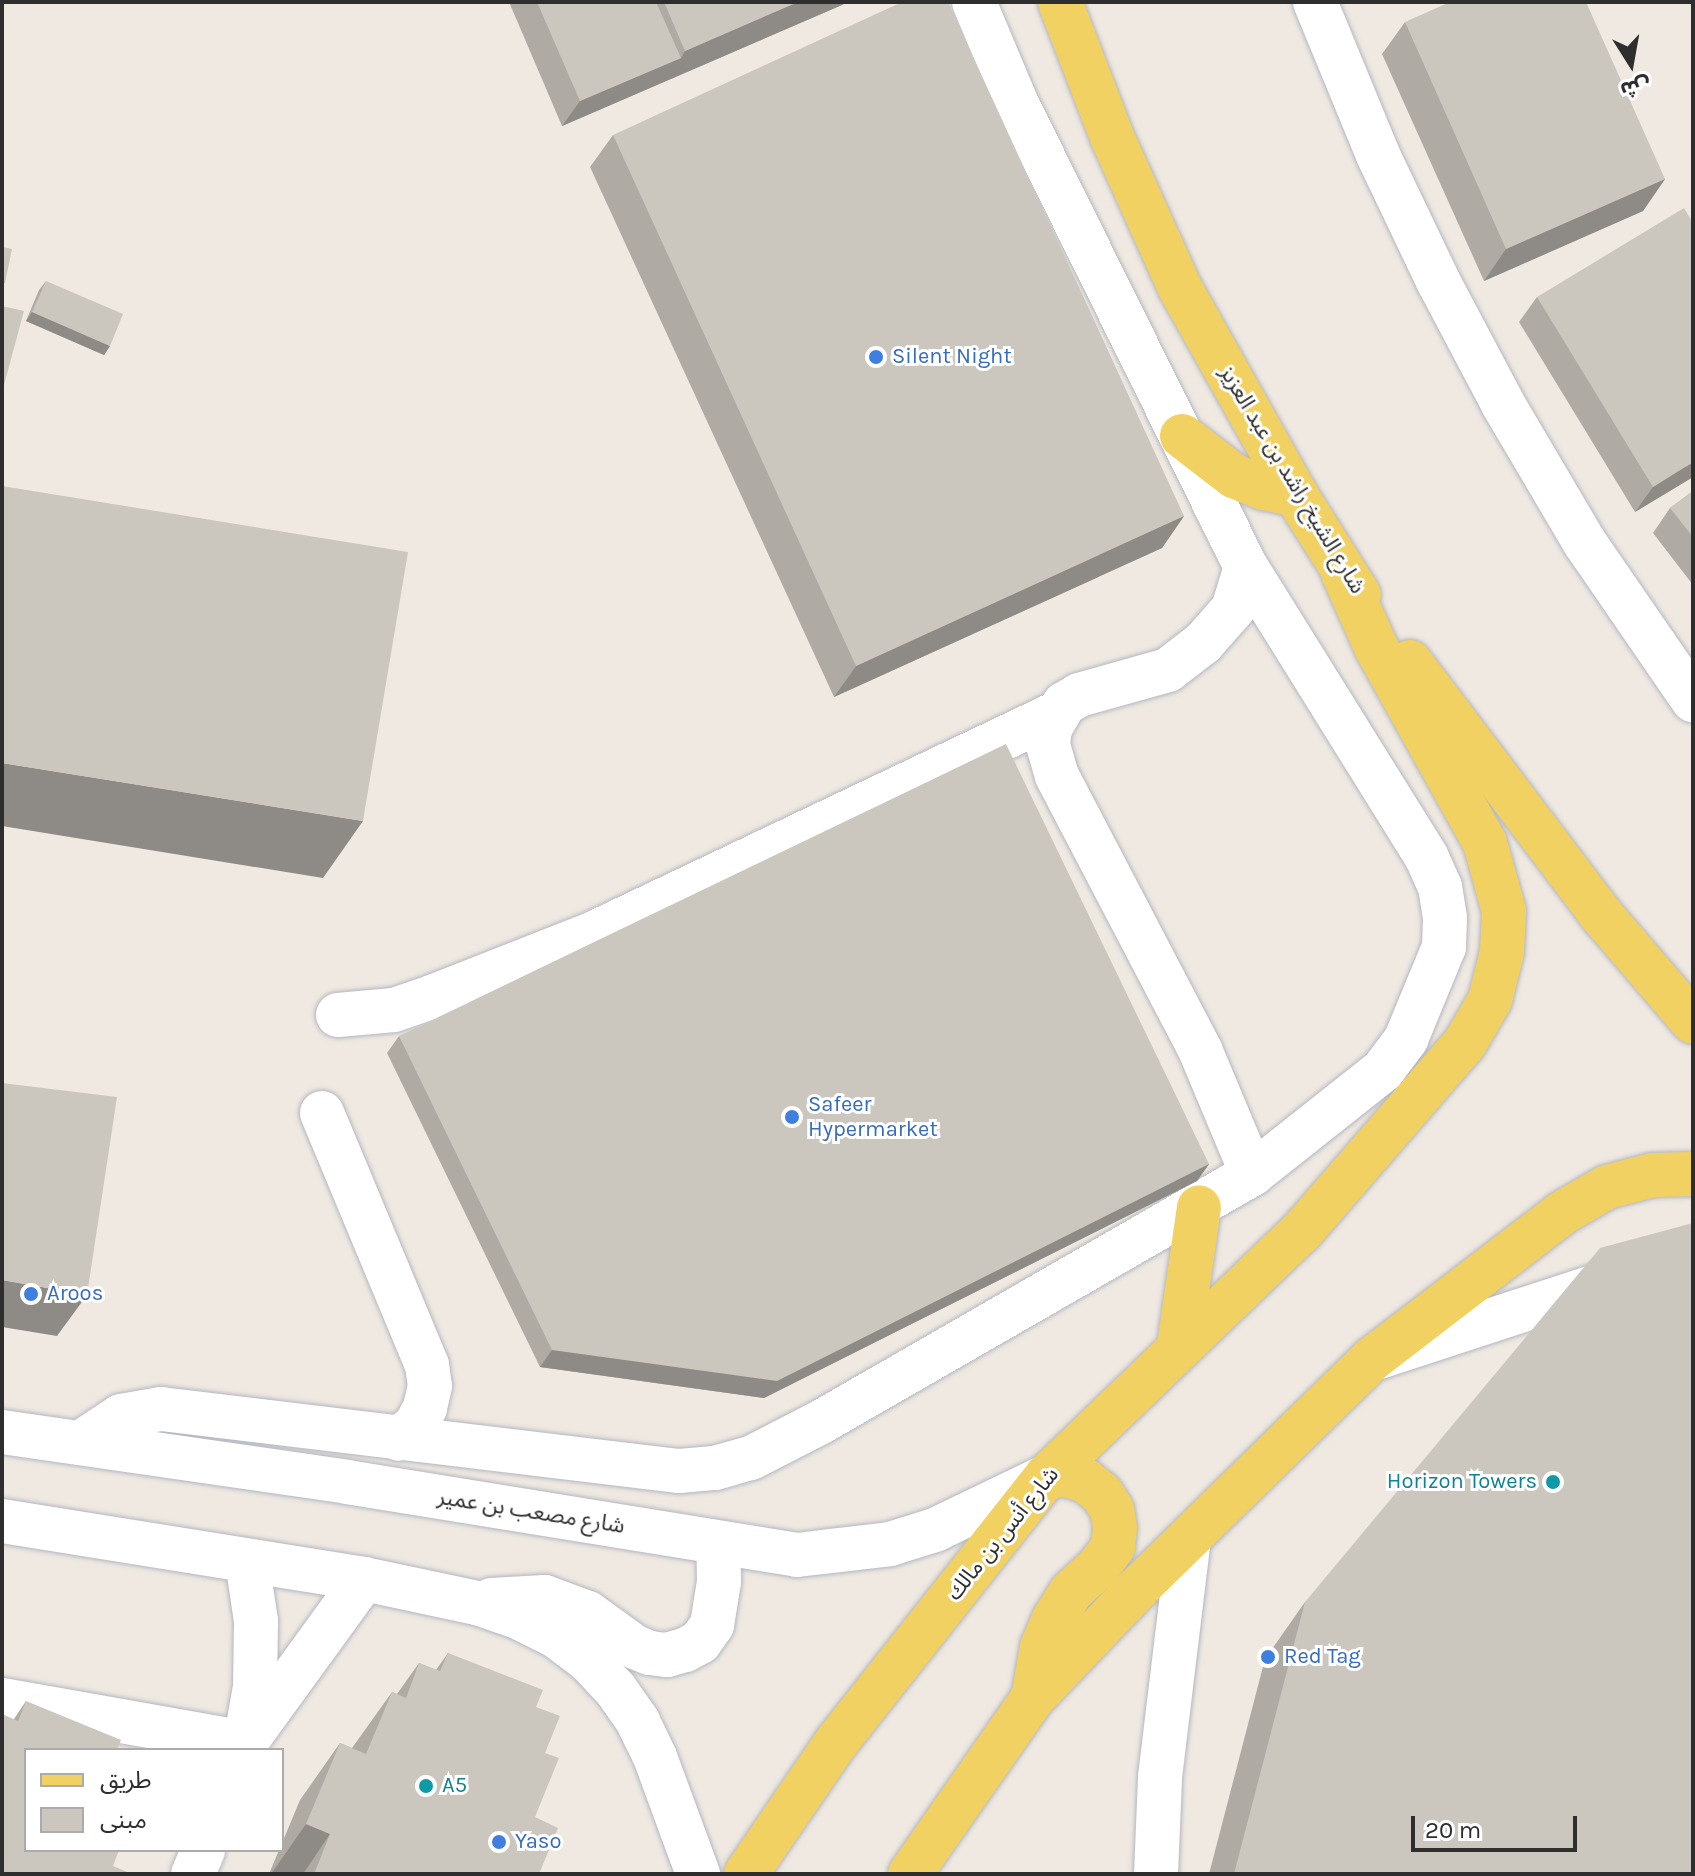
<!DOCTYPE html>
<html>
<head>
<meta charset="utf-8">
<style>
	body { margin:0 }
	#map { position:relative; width:1695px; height:1876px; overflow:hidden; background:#efe9e1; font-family:Karla,"Noto Sans Arabic",sans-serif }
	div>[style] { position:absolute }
	.roads { filter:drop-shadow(0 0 2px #b4b7c1) drop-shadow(0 0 2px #b4b7c1) }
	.minor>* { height:44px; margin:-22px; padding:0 22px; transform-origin:22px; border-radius:22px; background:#fff }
	.major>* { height:44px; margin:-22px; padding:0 22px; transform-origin:22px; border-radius:22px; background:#f2d163 }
	.wall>* { inset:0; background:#afaba4 }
	.shaded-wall>* { inset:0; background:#8e8b86 }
	.building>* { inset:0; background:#cbc7bf }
	.dots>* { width:22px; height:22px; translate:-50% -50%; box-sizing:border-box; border:4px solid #fff; border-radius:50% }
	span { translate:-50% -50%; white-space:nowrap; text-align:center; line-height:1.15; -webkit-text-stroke:6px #fff; paint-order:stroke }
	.shop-label { font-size:22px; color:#366cbe }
	.left { translate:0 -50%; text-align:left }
	.street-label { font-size:22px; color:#2e2e2e }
	.culture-label { font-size:22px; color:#0d838f }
	.right { translate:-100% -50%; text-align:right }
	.frame { position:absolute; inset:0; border:4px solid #2e2e2e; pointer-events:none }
	.legend { position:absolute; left:24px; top:1748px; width:260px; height:104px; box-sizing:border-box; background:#fff; border:2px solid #ababab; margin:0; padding:10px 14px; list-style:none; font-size:24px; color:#2e2e2e }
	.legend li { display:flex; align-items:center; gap:16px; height:40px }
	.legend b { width:40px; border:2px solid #ababab }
	.north { position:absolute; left:1591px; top:24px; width:80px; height:80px; -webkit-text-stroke:6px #fff; paint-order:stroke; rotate:169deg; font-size:22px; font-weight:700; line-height:32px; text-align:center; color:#2e2e2e }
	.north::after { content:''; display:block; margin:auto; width:28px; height:36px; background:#2e2e2e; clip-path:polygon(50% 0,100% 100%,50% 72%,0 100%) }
	.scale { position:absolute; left:1411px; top:1816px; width:166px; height:36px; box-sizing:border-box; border:4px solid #2e2e2e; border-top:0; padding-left:10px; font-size:24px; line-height:28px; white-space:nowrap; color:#2e2e2e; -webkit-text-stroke:6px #fff; paint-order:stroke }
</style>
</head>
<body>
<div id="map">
	<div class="roads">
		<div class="minor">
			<i style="left:1315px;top:2px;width:165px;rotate:67.6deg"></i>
			<i style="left:1378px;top:155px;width:140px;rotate:64.5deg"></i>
			<i style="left:1438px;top:281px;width:139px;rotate:62.1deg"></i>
			<i style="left:1503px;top:404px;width:161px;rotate:59.5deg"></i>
			<i style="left:1585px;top:543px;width:191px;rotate:55.5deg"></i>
			<i style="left:1246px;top:567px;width:44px;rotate:107.2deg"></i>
			<i style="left:1233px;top:609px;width:45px;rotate:131.4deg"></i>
			<i style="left:1203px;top:643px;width:44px;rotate:142.4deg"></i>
			<i style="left:1168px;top:670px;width:92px;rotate:164.3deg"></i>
			<i style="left:1079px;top:695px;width:17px;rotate:149deg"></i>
			<i style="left:1064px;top:704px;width:28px;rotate:120deg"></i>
			<i style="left:1050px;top:728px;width:17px;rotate:97deg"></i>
			<i style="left:1048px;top:745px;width:32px;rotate:74deg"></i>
			<i style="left:1057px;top:776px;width:311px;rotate:62.4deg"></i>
			<i style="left:1201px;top:1052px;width:132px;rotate:67.3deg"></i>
			<i style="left:338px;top:1015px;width:56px;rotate:-5.1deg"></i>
			<i style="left:394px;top:1010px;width:40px;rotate:-18.9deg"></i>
			<i style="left:432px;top:997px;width:172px;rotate:-21.5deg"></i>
			<i style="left:592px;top:934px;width:513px;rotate:-25.42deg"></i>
			<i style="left:322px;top:1113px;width:273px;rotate:67.4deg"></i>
			<i style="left:427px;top:1365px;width:21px;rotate:82deg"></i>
			<i style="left:430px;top:1386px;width:23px;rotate:103deg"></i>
			<i style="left:425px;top:1408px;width:21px;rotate:119deg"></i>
			<i style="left:415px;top:1426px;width:21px;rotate:143deg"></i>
			<i style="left:1379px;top:1357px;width:290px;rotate:-18.1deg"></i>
			<i style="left:1655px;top:1267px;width:38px;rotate:2deg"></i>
			<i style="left:2px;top:1432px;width:349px;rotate:8.2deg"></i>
			<i style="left:347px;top:1482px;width:456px;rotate:9.2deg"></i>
			<i style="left:797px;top:1555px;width:94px;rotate:-6.7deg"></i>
			<i style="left:890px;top:1544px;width:47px;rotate:-17.3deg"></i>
			<i style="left:935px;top:1530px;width:124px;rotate:-25.7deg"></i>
			<i style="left:80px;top:1443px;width:49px;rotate:-33.4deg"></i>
			<i style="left:121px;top:1416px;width:41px;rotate:-9.9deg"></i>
			<i style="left:161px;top:1409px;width:522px;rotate:6.83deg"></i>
			<i style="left:679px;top:1471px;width:36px;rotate:-5deg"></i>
			<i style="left:715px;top:1468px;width:37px;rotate:-16deg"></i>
			<i style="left:751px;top:1458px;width:79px;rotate:-27.2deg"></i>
			<i style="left:821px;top:1422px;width:497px;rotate:-29.9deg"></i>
			<i style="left:1252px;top:1174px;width:167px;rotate:-38.4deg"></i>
			<i style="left:1383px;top:1070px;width:39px;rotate:-53deg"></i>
			<i style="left:1406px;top:1039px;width:100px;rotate:-67.6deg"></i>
			<i style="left:1444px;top:947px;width:29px;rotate:-88deg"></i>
			<i style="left:1445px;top:918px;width:31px;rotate:-99deg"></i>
			<i style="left:1440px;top:887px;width:34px;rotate:-114deg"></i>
			<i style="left:1426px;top:856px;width:340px;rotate:-121.9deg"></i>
			<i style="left:1246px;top:567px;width:519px;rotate:-116.32deg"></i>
			<i style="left:1016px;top:102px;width:108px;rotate:-112.8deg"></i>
			<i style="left:2px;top:1521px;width:367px;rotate:9.1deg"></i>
			<i style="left:364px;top:1579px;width:116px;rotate:12deg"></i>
			<i style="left:477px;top:1603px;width:43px;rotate:18.9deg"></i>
			<i style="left:518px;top:1617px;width:42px;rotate:26.6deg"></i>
			<i style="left:556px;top:1636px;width:41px;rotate:37.1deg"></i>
			<i style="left:589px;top:1661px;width:40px;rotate:47deg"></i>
			<i style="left:616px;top:1690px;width:39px;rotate:55deg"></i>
			<i style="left:638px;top:1722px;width:39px;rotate:64deg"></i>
			<i style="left:655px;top:1757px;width:125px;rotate:69.8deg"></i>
			<i style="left:491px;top:1600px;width:54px;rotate:-3.2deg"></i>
			<i style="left:545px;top:1597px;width:46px;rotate:20.4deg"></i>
			<i style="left:588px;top:1613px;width:58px;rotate:35.9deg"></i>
			<i style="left:635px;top:1647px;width:16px;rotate:22deg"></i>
			<i style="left:650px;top:1653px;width:17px;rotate:7deg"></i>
			<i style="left:667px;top:1655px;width:19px;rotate:-16deg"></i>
			<i style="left:685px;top:1650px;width:17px;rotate:-28deg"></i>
			<i style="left:700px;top:1642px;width:21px;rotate:-55deg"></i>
			<i style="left:712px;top:1625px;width:44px;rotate:-80.8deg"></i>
			<i style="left:719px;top:1582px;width:39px;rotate:-91deg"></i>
			<i style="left:2px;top:1700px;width:247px;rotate:10deg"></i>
			<i style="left:247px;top:1732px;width:46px;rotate:-79.9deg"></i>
			<i style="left:255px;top:1687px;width:66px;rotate:-89.1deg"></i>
			<i style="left:256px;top:1621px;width:61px;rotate:-98.5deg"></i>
			<i style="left:245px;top:1743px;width:203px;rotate:-54deg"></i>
			<i style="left:193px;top:1874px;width:26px;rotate:-67deg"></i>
			<i style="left:1156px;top:1874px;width:97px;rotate:-87.6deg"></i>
			<i style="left:1160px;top:1777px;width:240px;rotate:-83.1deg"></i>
		</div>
		<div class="major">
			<i style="left:1060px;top:2px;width:147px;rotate:68.9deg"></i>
			<i style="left:1113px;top:139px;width:163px;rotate:65.8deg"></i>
			<i style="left:1180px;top:288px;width:237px;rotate:60.7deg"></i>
			<i style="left:1296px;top:495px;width:118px;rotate:57.8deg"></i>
			<i style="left:1182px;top:436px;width:66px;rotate:37.6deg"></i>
			<i style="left:1234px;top:476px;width:32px;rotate:22deg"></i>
			<i style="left:1264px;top:488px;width:33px;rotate:12deg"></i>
			<i style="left:1410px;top:662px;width:320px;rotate:52.9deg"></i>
			<i style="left:1603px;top:917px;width:138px;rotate:49.4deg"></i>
			<i style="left:1179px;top:1346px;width:140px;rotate:-81.8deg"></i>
			<i style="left:1033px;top:1698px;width:52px;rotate:-80deg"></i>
			<i style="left:1042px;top:1647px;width:30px;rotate:-67deg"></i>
			<i style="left:1054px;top:1619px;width:32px;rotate:-58deg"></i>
			<i style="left:1071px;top:1592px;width:38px;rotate:-43deg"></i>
			<i style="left:1099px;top:1566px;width:24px;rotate:-54deg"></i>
			<i style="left:1113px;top:1547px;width:19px;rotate:-84deg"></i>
			<i style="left:1115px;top:1528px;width:18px;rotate:-99deg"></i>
			<i style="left:1112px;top:1510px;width:19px;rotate:-122deg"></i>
			<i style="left:1102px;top:1494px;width:21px;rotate:-141deg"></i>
			<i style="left:1086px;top:1481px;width:20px;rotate:-162deg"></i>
			<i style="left:1067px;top:1475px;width:20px;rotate:177deg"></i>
			<i style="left:746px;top:1874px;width:158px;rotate:-55.6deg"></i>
			<i style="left:835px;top:1744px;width:342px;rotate:-51.7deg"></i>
			<i style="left:1047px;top:1476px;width:354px;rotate:-43.9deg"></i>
			<i style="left:1302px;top:1231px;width:249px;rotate:-49.1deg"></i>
			<i style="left:1465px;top:1043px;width:50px;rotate:-59.8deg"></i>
			<i style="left:1490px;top:1000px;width:49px;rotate:-76deg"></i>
			<i style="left:1502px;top:952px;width:41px;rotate:-87.2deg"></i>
			<i style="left:1504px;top:911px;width:71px;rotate:-105.6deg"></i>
			<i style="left:1485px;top:843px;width:224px;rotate:-119.1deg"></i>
			<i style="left:1376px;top:647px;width:81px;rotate:-114deg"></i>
			<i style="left:910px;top:1874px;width:213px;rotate:-55.1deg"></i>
			<i style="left:1032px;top:1699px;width:153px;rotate:-46.3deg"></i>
			<i style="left:1138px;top:1588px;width:327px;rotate:-44.4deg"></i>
			<i style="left:1372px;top:1359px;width:240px;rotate:-37.5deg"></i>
			<i style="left:1562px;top:1213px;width:52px;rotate:-30deg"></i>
			<i style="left:1607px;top:1187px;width:48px;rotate:-14.6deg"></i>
			<i style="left:1653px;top:1175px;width:40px;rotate:-1.4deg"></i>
		</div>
	</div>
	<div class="wall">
		<i style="clip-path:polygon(509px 2px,849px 2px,562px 126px)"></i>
		<i style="clip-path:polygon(1405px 22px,1665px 179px,1643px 211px,1484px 281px,1382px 54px)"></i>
		<i style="clip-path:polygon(613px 135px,1184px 516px,1162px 548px,834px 697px,590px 167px)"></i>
		<i style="clip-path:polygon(46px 281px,110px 346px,104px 355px,26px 321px,39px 290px)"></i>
		<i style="clip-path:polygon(1537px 297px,1693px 477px,1635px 512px,1519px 322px)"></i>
		<i style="clip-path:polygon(1693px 491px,1693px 585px,1653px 533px,1670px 508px)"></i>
		<i style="clip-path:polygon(399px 1036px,1209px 1164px,1197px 1181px,764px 1398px,540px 1367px,387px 1053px)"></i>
		<i style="clip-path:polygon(1305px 1602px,1693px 1874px,1209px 1874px,1265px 1659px)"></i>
		<i style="clip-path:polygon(448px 1653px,536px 1707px,545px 1753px,535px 1817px,539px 1874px,269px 1874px,279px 1850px,282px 1850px,282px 1843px,300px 1800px,340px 1743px,352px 1748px,392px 1692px,397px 1694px,419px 1663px,436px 1670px)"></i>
		<i style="clip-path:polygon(26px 1701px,26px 1750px,113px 1866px,2px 1874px,14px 1719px)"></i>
	</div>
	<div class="shaded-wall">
		<i style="clip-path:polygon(798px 2px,844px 2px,842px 5px,562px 126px,580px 101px,681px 58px,685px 51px)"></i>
		<i style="clip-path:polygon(1665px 179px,1643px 211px,1484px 281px,1506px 249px)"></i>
		<i style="clip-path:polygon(32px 312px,110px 346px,104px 355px,26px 321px)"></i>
		<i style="clip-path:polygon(1693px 462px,1693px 477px,1635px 512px,1653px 487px)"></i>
		<i style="clip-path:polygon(1184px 516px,1162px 548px,834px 697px,856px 666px)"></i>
		<i style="clip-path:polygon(2px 763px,363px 821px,323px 878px,2px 826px)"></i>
		<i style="clip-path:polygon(1209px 1164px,1197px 1181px,764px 1398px,540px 1367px,552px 1350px)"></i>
		<i style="clip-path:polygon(2px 1280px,87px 1295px,57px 1336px,2px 1327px)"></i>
		<i style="clip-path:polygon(306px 1824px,330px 1834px,303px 1874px,271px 1874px)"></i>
	</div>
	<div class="building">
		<i style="clip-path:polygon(537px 2px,656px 2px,681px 58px,580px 101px)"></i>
		<i style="clip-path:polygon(664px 2px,798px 2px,685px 51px)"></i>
		<i style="clip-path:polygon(902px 2px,948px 2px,1184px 516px,856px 666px,613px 135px)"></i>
		<i style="clip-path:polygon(1450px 2px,1586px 2px,1665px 179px,1506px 249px,1405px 22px)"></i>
		<i style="clip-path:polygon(1684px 208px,1693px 223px,1693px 462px,1653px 487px,1537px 297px)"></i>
		<i style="clip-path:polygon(2px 247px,12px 249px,5px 283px,2px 283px)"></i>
		<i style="clip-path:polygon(46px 281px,123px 314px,110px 346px,32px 312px)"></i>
		<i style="clip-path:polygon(2px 306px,24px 311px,4px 385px,2px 385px)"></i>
		<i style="clip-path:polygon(2px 486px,408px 552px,363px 821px,2px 763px)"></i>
		<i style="clip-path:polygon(1693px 491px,1693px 537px,1670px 508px)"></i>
		<i style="clip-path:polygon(1006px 744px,1209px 1164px,777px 1381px,552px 1350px,399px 1036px)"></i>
		<i style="clip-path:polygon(2px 1083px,117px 1097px,87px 1295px,2px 1280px)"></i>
		<i style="clip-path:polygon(1693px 1223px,1693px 1874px,1234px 1874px,1305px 1602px,1600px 1248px)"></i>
		<i style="clip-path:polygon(448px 1653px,543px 1690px,536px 1707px,560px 1716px,545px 1753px,559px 1758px,535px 1817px,558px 1828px,539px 1874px,314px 1874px,330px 1834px,306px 1824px,340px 1743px,366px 1754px,392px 1692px,406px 1698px,419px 1663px,440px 1671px)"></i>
		<i style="clip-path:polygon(26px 1701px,121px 1740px,117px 1750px,26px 1750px,26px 1850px,119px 1850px,113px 1866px,132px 1874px,2px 1874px,2px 1714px,18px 1721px)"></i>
	</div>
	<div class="dots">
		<i style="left:876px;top:357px;background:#3f7fe0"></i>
		<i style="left:792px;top:1117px;background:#3f7fe0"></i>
		<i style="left:31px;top:1294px;background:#3f7fe0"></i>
		<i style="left:1553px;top:1482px;background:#0f9aa8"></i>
		<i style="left:1268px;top:1657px;background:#3f7fe0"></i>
		<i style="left:426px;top:1786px;background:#0f9aa8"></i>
		<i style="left:499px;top:1842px;background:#3f7fe0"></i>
	</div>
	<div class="shop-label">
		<span class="left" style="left:892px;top:357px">Silent Night</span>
		<span class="left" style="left:808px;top:1117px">Safeer<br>Hypermarket</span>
		<span class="left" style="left:47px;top:1294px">Aroos</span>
		<span class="left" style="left:1284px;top:1657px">Red Tag</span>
		<span class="left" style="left:515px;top:1842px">Yaso</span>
	</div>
	<div class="street-label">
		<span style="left:1292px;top:480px;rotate:59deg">شارع الشيخ راشد بن عبد العزيز</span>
		<span style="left:531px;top:1512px;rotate:9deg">شارع مصعب بن عمير</span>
		<span style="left:1003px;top:1534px;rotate:-51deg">شارع أنس بن مالك</span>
	</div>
	<div class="culture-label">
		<span class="right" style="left:1537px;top:1482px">Horizon Towers</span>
		<span class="left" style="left:442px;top:1786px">A5</span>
	</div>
	<div class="frame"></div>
	<ul class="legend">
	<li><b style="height:10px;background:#f2d163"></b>طريق</li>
	<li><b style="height:22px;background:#cbc7bf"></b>مبنى</li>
	</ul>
	<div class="north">ش</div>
	<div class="scale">20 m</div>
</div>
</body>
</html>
